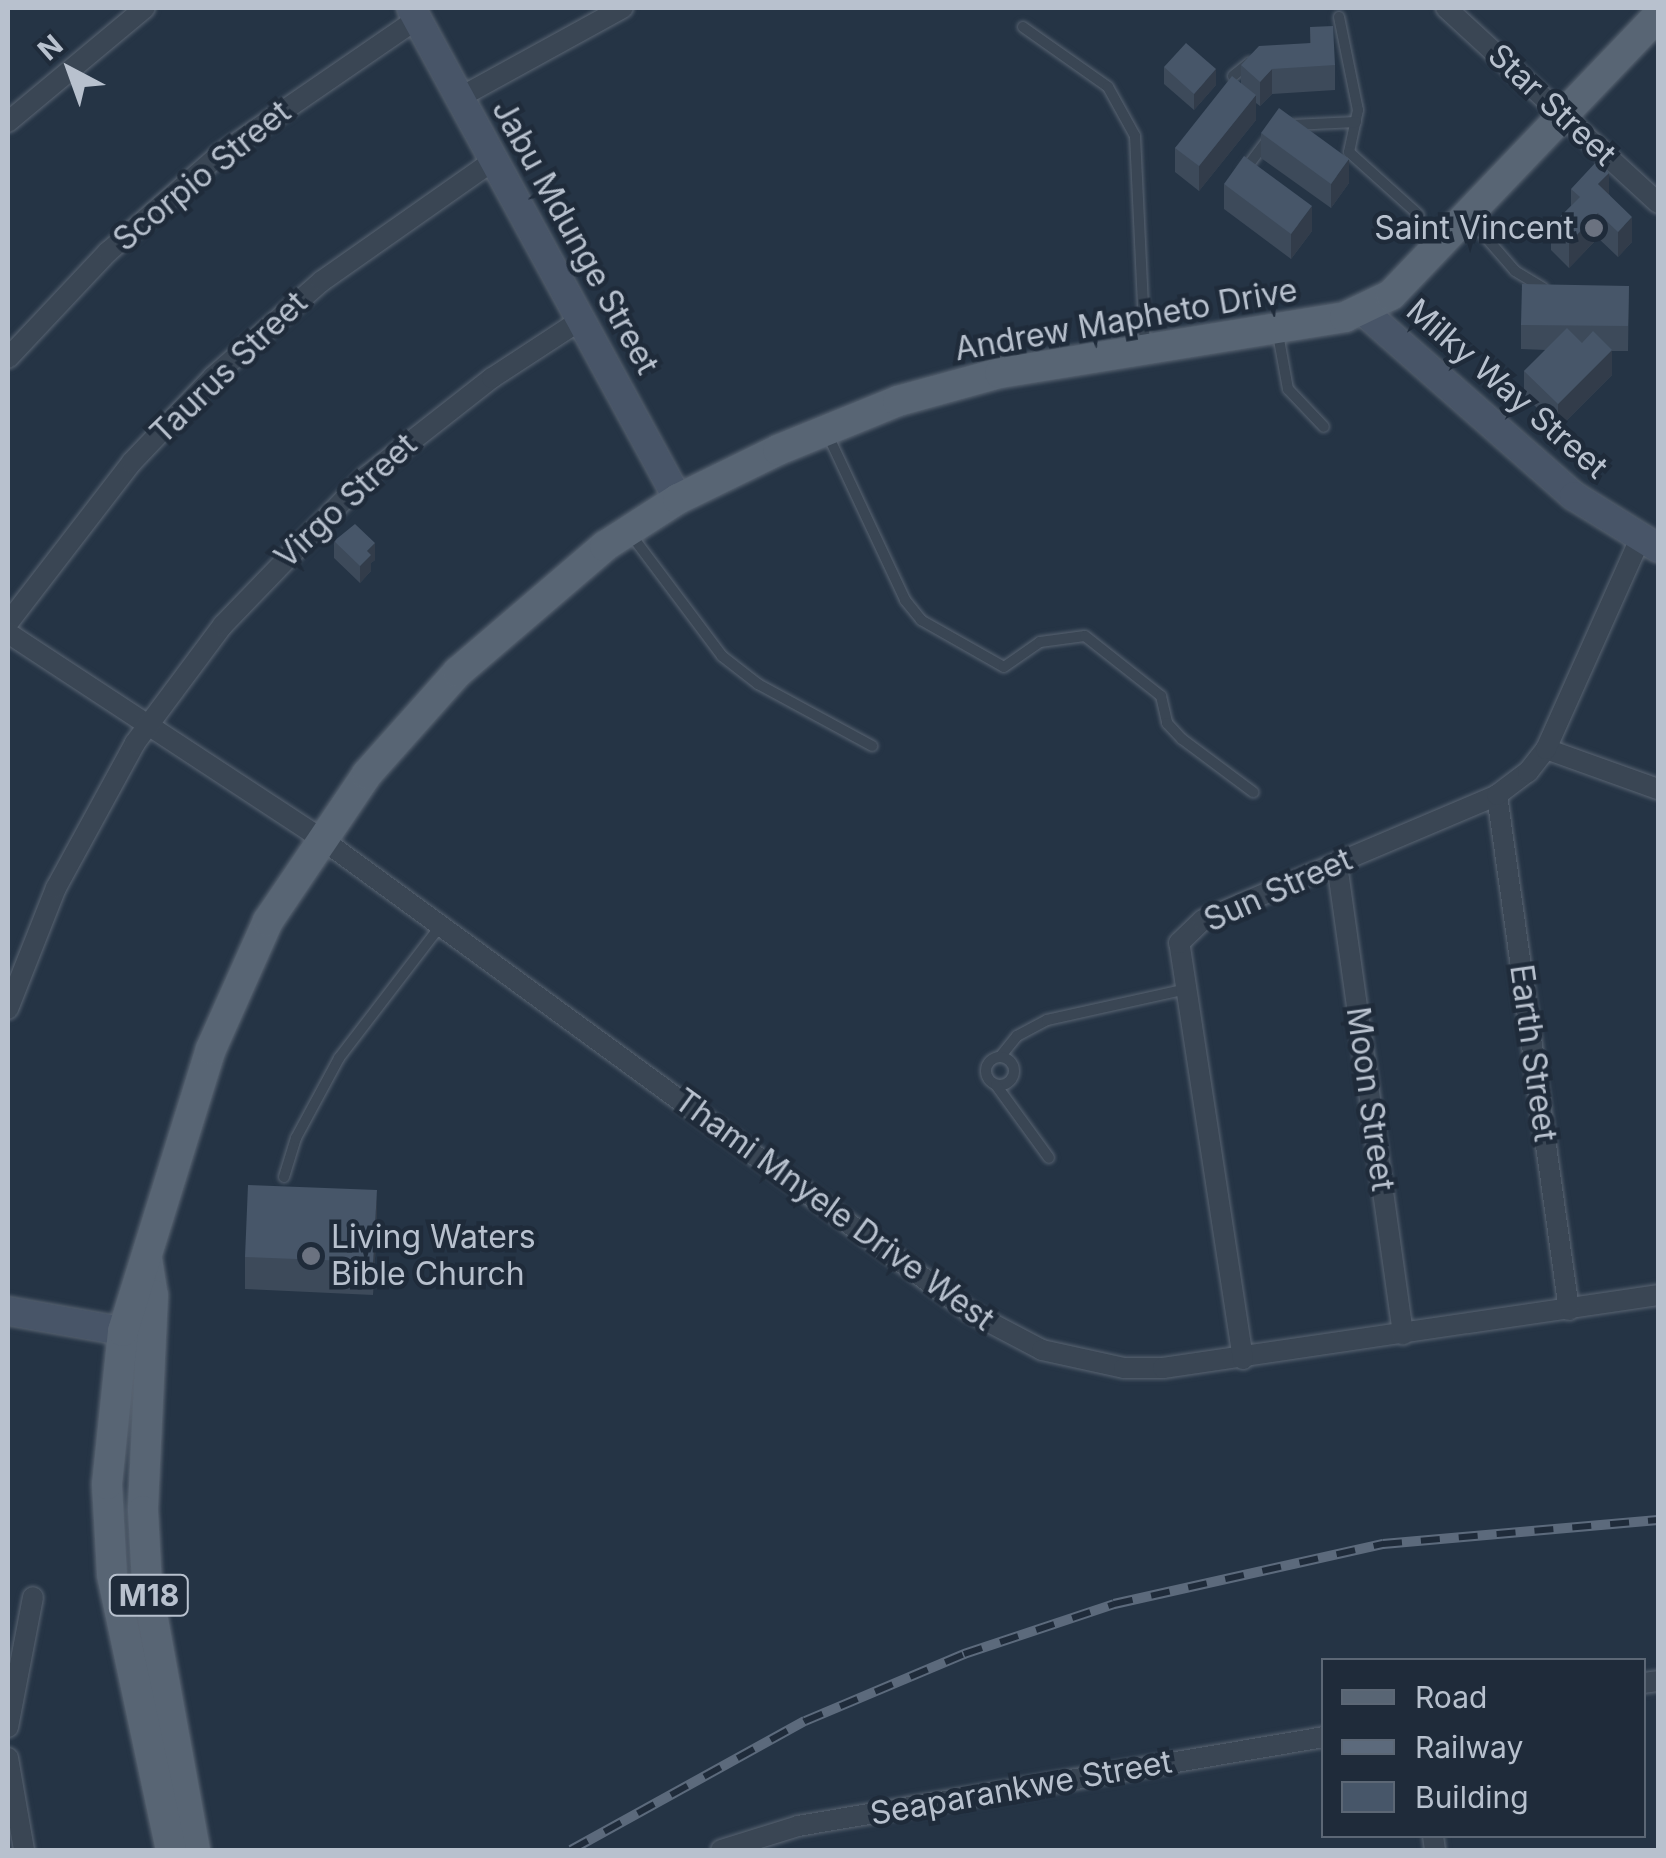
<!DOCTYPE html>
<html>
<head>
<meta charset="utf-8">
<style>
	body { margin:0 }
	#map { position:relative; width:1666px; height:1858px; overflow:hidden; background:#253445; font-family:Inter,sans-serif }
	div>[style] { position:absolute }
	.roads { filter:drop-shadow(0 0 2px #596472) drop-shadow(0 0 2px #596472) }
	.lane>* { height:10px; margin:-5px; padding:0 5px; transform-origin:5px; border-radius:5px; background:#3a4654 }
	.lane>.ring { margin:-5px; padding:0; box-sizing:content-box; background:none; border:10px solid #3a4654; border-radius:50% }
	.street>* { height:20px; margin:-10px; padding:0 10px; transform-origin:10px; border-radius:10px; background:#3a4654 }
	.secondary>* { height:28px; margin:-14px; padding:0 14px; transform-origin:14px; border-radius:14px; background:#485568 }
	.primary>* { height:30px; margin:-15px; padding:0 15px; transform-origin:15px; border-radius:15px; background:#586574 }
	.rail>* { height:10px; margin-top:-5px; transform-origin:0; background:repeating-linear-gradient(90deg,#1f2b3a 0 19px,#5c6a7c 0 38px); box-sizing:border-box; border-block:2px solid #5c6a7c }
	.wall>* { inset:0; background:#3d4a5a }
	.shaded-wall>* { inset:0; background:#323c4a }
	.building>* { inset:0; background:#475669 }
	.dots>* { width:28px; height:28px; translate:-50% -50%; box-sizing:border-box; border:5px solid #1f2b3a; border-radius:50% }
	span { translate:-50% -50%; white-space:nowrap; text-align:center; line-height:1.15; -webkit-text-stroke:9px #1f2b3a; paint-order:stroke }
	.shield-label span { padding:2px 8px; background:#1f2b3a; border:2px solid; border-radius:8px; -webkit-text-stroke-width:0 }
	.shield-label { font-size:30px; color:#b8c1ce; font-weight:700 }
	.street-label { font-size:32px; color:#b8c1ce }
	.poi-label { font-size:32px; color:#b8c1ce }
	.right { translate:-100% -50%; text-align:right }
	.left { translate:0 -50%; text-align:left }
	.frame { position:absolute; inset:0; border:10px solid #b8c1ce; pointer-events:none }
	.legend { position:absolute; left:1321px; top:1658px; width:325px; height:180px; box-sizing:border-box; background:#1f2b3a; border:2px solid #5c6775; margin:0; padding:12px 18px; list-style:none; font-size:30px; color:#b8c1ce }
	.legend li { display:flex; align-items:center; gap:20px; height:50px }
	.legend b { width:50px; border:2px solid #5c6775 }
	.north { position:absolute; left:20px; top:20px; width:100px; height:100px; -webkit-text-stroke:8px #1f2b3a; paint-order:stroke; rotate:319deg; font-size:28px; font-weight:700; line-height:40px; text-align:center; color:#b8c1ce }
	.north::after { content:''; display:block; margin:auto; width:35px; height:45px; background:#b8c1ce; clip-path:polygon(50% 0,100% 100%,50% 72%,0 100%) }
</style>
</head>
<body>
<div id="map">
	<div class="roads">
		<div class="lane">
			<i style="left:1339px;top:17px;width:95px;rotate:78.5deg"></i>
			<i style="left:1358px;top:110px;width:43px;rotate:102.1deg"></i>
			<i style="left:1349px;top:152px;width:94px;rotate:42deg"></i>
			<i style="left:1023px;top:27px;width:104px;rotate:35.2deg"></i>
			<i style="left:1108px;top:87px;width:56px;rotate:61.1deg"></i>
			<i style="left:1135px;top:136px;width:210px;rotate:87.3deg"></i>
			<i style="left:1233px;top:76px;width:22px;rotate:-39deg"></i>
			<i style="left:1292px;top:125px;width:64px;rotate:-2.7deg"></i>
			<i style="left:1244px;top:171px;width:38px;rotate:-53deg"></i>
			<i style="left:1469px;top:218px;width:70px;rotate:49deg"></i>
			<i style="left:1515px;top:271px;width:33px;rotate:31deg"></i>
			<i style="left:1278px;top:334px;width:56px;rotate:79.7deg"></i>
			<i style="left:1288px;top:389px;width:52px;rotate:46.5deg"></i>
			<i style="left:826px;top:431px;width:187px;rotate:64.9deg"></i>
			<i style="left:905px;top:600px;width:26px;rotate:51deg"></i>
			<i style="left:921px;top:620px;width:95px;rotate:29.5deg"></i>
			<i style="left:1004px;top:667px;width:44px;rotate:-34.8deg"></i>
			<i style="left:1040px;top:642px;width:45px;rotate:-7.6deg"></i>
			<i style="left:1085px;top:636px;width:97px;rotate:38.3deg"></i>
			<i style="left:1161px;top:696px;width:28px;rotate:77deg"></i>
			<i style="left:1167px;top:723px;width:22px;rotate:47deg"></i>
			<i style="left:1182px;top:739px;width:89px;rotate:36.7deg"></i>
			<i style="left:629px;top:532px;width:155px;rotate:53.1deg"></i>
			<i style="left:722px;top:656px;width:46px;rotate:37.9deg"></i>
			<i style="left:758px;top:684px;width:130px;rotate:28.5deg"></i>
			<i style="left:1000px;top:1057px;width:27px;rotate:-51deg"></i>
			<i style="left:1017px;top:1036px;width:34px;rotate:-28deg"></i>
			<i style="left:1047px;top:1020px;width:138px;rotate:-12.5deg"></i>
			<i class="ring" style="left:986px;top:1057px;width:18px;height:18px"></i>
			<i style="left:996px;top:1085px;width:90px;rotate:54deg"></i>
			<i style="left:284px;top:1177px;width:41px;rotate:-72.9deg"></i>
			<i style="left:296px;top:1138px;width:91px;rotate:-61.7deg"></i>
			<i style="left:339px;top:1058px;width:168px;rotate:-52.5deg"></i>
		</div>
		<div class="street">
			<i style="left:1446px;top:8px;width:288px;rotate:42.6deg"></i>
			<i style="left:459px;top:98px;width:187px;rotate:-28.8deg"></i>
			<i style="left:8px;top:122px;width:178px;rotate:-39.8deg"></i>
			<i style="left:8px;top:358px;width:146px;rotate:-46.7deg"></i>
			<i style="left:108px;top:252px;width:147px;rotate:-41.1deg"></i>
			<i style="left:219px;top:155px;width:240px;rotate:-34.5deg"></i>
			<i style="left:8px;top:623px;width:203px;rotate:-52.4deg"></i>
			<i style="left:132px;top:462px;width:117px;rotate:-46.4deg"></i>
			<i style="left:213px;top:377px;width:145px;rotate:-41.4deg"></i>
			<i style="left:322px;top:281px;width:210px;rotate:-35.1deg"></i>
			<i style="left:8px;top:633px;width:372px;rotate:33.3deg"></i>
			<i style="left:319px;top:837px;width:806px;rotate:36.12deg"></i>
			<i style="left:970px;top:1312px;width:81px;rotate:27.8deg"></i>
			<i style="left:1042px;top:1350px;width:84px;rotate:12.4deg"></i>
			<i style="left:1124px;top:1368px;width:39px"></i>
			<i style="left:1163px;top:1368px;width:500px;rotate:-8.39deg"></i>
			<i style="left:1546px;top:749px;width:119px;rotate:19.7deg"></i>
			<i style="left:1497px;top:795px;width:520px;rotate:82.04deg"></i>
			<i style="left:1337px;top:864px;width:475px;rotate:82deg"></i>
			<i style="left:8px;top:1009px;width:130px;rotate:-68.4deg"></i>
			<i style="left:56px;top:888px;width:165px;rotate:-61.4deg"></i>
			<i style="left:135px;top:743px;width:147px;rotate:-53.3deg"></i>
			<i style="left:223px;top:625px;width:207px;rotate:-46deg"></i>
			<i style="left:367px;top:476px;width:159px;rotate:-38.1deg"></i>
			<i style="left:492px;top:378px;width:108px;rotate:-33.2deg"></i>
			<i style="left:1243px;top:1359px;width:421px;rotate:-98.7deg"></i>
			<i style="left:1179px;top:943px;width:33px;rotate:-44deg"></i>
			<i style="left:1203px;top:920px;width:319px;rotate:-23deg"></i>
			<i style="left:1497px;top:795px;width:39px;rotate:-37deg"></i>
			<i style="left:1528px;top:772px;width:29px;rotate:-52deg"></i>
			<i style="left:1546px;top:749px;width:228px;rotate:-65.9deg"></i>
			<i style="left:1644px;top:1683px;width:14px;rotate:-8deg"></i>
			<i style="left:8px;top:1727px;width:132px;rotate:-79.1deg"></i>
			<i style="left:8px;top:1758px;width:93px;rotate:80.1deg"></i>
			<i style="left:1433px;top:1836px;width:14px;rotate:82deg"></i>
			<i style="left:721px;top:1850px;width:81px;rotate:-17.3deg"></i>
			<i style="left:798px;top:1826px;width:533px;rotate:-9.6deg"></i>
		</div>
		<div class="secondary">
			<i style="left:411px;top:8px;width:559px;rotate:61.46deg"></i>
			<i style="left:1362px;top:310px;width:282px;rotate:41.3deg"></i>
			<i style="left:1574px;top:496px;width:99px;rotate:31.8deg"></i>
			<i style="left:8px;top:1311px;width:138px;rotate:10deg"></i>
		</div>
		<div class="primary">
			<i style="left:147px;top:1259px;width:36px;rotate:81deg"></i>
			<i style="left:153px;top:1295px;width:216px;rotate:92.7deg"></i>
			<i style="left:143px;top:1511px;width:75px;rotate:86.9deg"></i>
			<i style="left:147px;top:1586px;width:268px;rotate:79.7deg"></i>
			<i style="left:171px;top:1850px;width:282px;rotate:-102.1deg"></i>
			<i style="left:112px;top:1574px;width:90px;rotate:-93.2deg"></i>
			<i style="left:107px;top:1484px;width:154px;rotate:-84deg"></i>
			<i style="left:123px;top:1331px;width:295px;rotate:-72.7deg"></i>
			<i style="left:211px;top:1049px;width:140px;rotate:-66deg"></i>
			<i style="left:268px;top:921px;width:177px;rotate:-56deg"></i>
			<i style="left:367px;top:774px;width:137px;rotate:-48.3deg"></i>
			<i style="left:458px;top:672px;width:194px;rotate:-40.6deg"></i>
			<i style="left:605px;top:546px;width:87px;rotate:-32.8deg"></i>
			<i style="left:678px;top:499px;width:111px;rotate:-26.1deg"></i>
			<i style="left:778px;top:450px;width:130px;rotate:-22.2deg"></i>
			<i style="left:898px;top:401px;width:106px;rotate:-15.4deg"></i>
			<i style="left:1000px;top:373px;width:350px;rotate:-9.2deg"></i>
			<i style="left:1345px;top:317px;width:51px;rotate:-25.6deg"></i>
			<i style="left:1391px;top:295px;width:386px;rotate:-46.3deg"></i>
		</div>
	</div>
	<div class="rail">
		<i style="left:571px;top:1850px;width:267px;rotate:-28.9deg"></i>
		<i style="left:805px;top:1721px;width:173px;rotate:-22.8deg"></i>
		<i style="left:964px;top:1654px;width:158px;rotate:-18.4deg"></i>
		<i style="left:1114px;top:1604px;width:276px;rotate:-12.6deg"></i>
		<i style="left:1383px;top:1544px;width:276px;rotate:-5deg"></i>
	</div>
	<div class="wall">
		<i style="clip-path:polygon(1310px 27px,1335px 65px,1335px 90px,1272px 94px,1260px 106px,1256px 103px,1256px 120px,1199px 191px,1175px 172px,1175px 148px,1241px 84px,1241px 65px,1310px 43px)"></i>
		<i style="clip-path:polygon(1164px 67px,1216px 85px,1194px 110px,1164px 84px)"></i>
		<i style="clip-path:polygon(1261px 133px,1349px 183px,1331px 208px,1261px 158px)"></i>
		<i style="clip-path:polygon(1224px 184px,1312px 231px,1291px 259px,1224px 209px)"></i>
		<i style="clip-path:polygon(1571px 189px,1609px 194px,1632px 242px,1618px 257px,1598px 238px,1569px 268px,1551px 250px,1551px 226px,1571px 206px)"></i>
		<i style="clip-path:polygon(1629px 286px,1628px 351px,1612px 351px,1612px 375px,1558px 429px,1524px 395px,1524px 371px,1546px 350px,1521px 349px,1521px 325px)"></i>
		<i style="clip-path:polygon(334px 541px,375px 560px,371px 563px,371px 571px,360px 583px,334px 558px)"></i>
		<i style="clip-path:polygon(377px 1223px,373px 1295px,245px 1289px,245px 1257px)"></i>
	</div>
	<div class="shaded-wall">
		<i style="clip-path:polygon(1216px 69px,1216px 85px,1194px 110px,1194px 94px)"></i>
		<i style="clip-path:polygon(1272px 69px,1272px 94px,1260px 106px,1260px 82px)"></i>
		<i style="clip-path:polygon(1256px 95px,1256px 120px,1199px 191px,1199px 166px)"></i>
		<i style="clip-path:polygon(1349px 159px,1349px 183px,1331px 208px,1331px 184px)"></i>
		<i style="clip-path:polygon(1609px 173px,1609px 197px,1598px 184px)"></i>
		<i style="clip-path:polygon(1312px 206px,1312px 231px,1291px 259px,1291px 234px)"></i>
		<i style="clip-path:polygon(1598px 213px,1598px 238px,1569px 268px,1569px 243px)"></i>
		<i style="clip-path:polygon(1632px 217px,1632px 242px,1618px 257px,1618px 232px)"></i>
		<i style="clip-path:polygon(1612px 350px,1612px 375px,1558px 429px,1558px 404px)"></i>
		<i style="clip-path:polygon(375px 543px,375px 560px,371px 563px,371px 571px,360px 583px,360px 566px,367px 551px)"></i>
		<i style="clip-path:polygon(377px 1190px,377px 1223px,373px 1295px,373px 1262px)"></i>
	</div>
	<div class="building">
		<i style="clip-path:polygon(1333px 26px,1335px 65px,1272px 69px,1260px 82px,1241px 65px,1259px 46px,1311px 43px,1310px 27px)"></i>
		<i style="clip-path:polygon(1186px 43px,1216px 69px,1194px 94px,1164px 67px)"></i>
		<i style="clip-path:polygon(1232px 76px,1256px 95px,1199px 166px,1175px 148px)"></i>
		<i style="clip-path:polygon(1279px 108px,1349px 159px,1331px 184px,1261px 133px)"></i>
		<i style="clip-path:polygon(1244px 156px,1312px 206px,1291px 234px,1224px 184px)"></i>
		<i style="clip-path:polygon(1597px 161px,1609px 173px,1598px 184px,1632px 217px,1618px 232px,1598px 213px,1569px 243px,1551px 226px,1580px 197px,1571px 189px)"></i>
		<i style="clip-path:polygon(1522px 284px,1629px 286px,1628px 326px,1521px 325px)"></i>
		<i style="clip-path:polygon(1567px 328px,1582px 343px,1593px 331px,1612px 350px,1558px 404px,1524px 371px)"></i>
		<i style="clip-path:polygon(355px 524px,375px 543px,367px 551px,371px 555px,360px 566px,334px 541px)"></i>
		<i style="clip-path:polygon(248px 1185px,377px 1190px,373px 1262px,245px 1257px)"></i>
	</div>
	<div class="dots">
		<i style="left:1594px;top:228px;background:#6b7280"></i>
		<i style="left:311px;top:1256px;background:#6b7280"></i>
	</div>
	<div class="shield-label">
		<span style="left:149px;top:1595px">M18</span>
	</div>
	<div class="street-label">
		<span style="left:1552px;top:105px;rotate:43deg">Star Street</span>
		<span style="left:202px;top:176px;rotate:-39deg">Scorpio Street</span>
		<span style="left:575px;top:237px;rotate:61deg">Jabu Mdunge Street</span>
		<span style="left:1126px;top:320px;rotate:-10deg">Andrew Mapheto Drive</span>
		<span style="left:229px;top:368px;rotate:-44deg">Taurus Street</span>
		<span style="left:1507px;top:389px;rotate:41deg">Milky Way Street</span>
		<span style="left:346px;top:501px;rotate:-43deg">Virgo Street</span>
		<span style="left:1278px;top:890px;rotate:-24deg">Sun Street</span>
		<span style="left:1533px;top:1053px;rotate:82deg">Earth Street</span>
		<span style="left:1370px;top:1099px;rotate:82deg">Moon Street</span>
		<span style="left:834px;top:1210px;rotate:36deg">Thami Mnyele Drive West</span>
		<span style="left:1021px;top:1788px;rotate:-10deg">Seaparankwe Street</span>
	</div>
	<div class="poi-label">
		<span class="right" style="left:1574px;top:228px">Saint Vincent</span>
		<span class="left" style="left:331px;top:1256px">Living Waters<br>Bible Church</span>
	</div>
	<div class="frame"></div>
	<ul class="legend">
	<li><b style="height:12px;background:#586574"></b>Road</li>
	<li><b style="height:12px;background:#5c6a7c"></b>Railway</li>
	<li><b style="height:28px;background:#475669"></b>Building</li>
	</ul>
	<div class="north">N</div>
</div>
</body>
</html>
